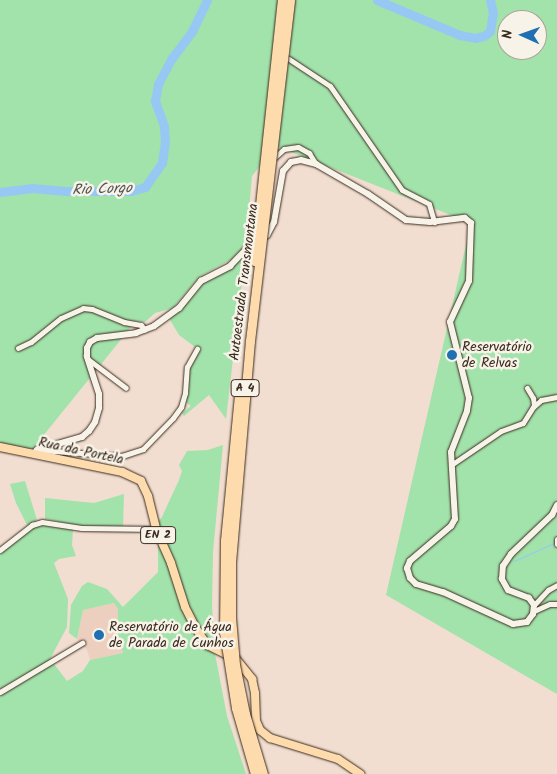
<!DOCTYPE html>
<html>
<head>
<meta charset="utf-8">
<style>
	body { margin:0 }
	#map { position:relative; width:557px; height:774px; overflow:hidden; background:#f1ded0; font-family:Kalam,sans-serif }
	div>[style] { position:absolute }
	.built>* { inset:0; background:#edcfc0 }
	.green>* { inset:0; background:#a2e2ab }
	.stream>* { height:1px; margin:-0.5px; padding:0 0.5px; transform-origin:0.5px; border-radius:0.5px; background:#97c8f3 }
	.river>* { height:9px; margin:-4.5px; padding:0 4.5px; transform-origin:4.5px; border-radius:4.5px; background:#97c8f3 }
	.roads { filter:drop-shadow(0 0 1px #3b2a1e) drop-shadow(0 0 1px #3b2a1e) }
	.minor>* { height:5px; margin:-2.5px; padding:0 2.5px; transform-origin:2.5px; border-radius:2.5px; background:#f7f3e8 }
	.tertiary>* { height:6px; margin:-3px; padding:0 3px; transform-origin:3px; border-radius:3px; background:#f7f3e8 }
	.primary>* { height:8px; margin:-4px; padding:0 4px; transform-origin:4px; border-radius:4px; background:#fedbac }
	.bridges { filter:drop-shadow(0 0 1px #3b2a1e) drop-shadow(0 0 1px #3b2a1e) }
	.motorway-bridge>* { height:9px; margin:-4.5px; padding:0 4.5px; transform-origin:4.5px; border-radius:4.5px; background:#fedbac }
	.dots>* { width:14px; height:14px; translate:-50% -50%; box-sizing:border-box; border:2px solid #f7f3e8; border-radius:50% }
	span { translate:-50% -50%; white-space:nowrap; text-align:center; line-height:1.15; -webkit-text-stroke:5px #f7f3e8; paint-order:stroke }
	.shield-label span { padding:1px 4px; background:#f7f3e8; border:1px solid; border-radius:4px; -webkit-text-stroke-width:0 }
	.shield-label { font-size:12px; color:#3b2a1e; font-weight:700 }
	.street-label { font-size:14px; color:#3b2a1e }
	.poi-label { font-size:14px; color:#3b2a1e }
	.left { translate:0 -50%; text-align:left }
	.water-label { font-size:15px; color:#525253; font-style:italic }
	.north { position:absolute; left:497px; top:10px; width:50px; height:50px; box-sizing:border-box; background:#f7f3e8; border:1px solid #aca397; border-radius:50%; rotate:272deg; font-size:14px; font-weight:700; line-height:20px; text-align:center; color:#3b2a1e }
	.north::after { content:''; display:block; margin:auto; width:18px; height:22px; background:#1f6fb2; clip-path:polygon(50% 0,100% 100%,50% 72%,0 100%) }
</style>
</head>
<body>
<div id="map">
	<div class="built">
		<i style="clip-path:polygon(114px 603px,118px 609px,117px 630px,123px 653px,90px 660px,87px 650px,77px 639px,83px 610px)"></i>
	</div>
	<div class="green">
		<i style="clip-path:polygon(evenodd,0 0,557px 0,557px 694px,386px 595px,471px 223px,276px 146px,252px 176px,246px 244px,232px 259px,199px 277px,173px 308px,155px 313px,145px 322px,136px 321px,30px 452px,0 450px,0 0,507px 20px,537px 20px,537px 50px,507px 50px,507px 20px)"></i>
		<i style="clip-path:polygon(245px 255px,226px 419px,209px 395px,184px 416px,182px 413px,191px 406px,184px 401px,188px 370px,199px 350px,179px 335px,169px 318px,201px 284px)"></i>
		<i style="clip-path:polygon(223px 445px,213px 552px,212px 606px,215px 647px,194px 621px,156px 521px,161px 519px,179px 480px,182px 471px,179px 465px,187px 451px,208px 450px)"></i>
		<i style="clip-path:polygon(25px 481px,37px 520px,27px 525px,16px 503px,10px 484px)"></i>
		<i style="clip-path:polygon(124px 494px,123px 526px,79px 526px,45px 519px,45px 498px,94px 503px)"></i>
		<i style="clip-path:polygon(41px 523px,73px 529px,72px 545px,76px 556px,59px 559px,54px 563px,68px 599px,67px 627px,49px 661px,0 689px,0 552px,30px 527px)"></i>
		<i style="clip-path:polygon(158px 544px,169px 567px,186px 617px,201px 643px,215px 654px,227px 716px,246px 774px,0 774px,0 695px,45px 667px,54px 664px,67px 681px,83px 671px,90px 660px,123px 653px,117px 630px,118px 609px,114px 603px,83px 610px,77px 639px,69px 633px,71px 605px,82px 586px,88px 582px,107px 589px,123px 607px,158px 572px)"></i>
	</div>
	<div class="stream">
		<i style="left:514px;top:561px;width:44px;rotate:-24.2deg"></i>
	</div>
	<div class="river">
		<i style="left:377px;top:0;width:90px;rotate:22.9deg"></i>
		<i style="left:460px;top:35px;width:15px;rotate:11deg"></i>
		<i style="left:475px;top:38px;width:9px;rotate:-13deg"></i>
		<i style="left:484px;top:36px;width:8px;rotate:-40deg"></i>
		<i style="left:490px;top:31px;width:18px;rotate:-81deg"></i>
		<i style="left:493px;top:13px;width:13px;rotate:-103deg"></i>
		<i style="left:0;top:192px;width:31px;rotate:-7deg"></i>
		<i style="left:31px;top:188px;width:38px;rotate:5deg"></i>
		<i style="left:69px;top:191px;width:62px"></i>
		<i style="left:131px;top:191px;width:15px;rotate:-16deg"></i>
		<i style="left:145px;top:187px;width:29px;rotate:-55deg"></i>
		<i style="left:162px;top:163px;width:21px;rotate:-82deg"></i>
		<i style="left:165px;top:142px;width:16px;rotate:-94deg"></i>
		<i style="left:164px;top:126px;width:27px;rotate:-110deg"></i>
		<i style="left:155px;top:101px;width:17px;rotate:-80deg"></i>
		<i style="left:158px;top:84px;width:30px;rotate:-62deg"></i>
		<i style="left:172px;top:58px;width:34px;rotate:-53deg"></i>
		<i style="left:192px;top:31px;width:34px;rotate:-64deg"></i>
	</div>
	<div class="roads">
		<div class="minor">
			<i style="left:289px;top:59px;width:49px;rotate:33.4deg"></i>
			<i style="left:330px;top:86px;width:126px;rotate:55.3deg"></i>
			<i style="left:402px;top:190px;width:30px;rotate:27deg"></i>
			<i style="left:429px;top:204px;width:19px;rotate:74deg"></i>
			<i style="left:275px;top:157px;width:12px;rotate:-42deg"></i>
			<i style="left:284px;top:149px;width:14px;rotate:-8deg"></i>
			<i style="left:298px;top:147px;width:13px;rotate:29deg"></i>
			<i style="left:309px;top:153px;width:13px;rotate:58deg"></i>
			<i style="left:18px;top:348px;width:14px;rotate:-25deg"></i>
			<i style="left:31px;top:342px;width:38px;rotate:-39deg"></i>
			<i style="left:61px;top:318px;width:24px;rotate:-24deg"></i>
			<i style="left:83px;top:308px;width:9px;rotate:6deg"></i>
			<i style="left:92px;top:309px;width:35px;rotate:22deg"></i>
			<i style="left:124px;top:322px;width:17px;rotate:10deg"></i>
			<i style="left:141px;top:325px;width:6px;rotate:51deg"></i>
			<i style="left:89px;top:360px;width:46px;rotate:37.1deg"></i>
			<i style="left:527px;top:388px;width:12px;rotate:59deg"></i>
			<i style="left:533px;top:398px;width:7px;rotate:82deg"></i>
			<i style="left:40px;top:450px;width:82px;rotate:4.2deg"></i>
			<i style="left:122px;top:456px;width:22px;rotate:-18deg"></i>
			<i style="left:143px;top:449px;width:43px;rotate:-45.9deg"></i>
			<i style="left:173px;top:418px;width:14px;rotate:-54deg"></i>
			<i style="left:181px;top:407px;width:15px;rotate:-74deg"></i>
			<i style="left:185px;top:393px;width:26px;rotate:-86deg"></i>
			<i style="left:187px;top:367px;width:21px;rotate:-61deg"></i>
			<i style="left:451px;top:465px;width:60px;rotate:-34.2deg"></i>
			<i style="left:501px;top:431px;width:23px;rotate:-20deg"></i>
			<i style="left:523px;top:423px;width:19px;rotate:-58deg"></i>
			<i style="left:533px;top:407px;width:11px;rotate:-41deg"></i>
			<i style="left:541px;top:400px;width:16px;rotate:-11deg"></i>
			<i style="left:557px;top:539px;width:5px;rotate:90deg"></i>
			<i style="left:0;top:550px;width:41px;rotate:-38deg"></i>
			<i style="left:32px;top:525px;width:10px;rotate:-17deg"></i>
			<i style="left:42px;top:522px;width:40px;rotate:8.5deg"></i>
			<i style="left:82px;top:528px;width:74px;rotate:0.8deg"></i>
			<i style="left:534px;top:605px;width:21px;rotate:-47deg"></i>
			<i style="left:548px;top:590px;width:10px;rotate:-29deg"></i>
			<i style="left:534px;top:611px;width:17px;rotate:-24deg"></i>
			<i style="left:550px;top:604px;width:7px"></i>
			<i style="left:0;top:692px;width:96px;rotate:-30.9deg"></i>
		</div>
		<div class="tertiary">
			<i style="left:33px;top:454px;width:6px;rotate:-45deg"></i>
			<i style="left:37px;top:450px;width:47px;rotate:-16.1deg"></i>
			<i style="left:82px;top:437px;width:9px;rotate:-41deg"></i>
			<i style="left:89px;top:431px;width:11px;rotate:-56deg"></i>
			<i style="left:95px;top:422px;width:15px;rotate:-74deg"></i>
			<i style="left:99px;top:408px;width:14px;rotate:-90deg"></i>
			<i style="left:99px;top:394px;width:40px;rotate:-108deg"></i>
			<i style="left:87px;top:356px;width:8px;rotate:-90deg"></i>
			<i style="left:87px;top:348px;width:7px;rotate:-63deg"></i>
			<i style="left:90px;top:342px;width:8px;rotate:-30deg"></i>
			<i style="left:97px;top:338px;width:39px;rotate:-7deg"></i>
			<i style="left:136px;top:333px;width:19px;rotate:-21deg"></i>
			<i style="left:154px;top:326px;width:31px;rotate:-36deg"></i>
			<i style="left:179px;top:308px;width:35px;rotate:-51deg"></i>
			<i style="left:201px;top:281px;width:33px;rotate:-27deg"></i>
			<i style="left:230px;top:266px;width:33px;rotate:-46deg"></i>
			<i style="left:253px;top:242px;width:16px;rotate:-27deg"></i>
			<i style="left:267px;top:235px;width:15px;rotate:-62deg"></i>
			<i style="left:274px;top:222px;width:52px;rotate:-80deg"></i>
			<i style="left:283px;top:171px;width:12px;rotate:-48deg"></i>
			<i style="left:291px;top:162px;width:10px;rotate:-11deg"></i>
			<i style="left:301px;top:160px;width:16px;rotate:15deg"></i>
			<i style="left:316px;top:164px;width:60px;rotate:30deg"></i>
			<i style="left:368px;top:194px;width:46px;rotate:34.4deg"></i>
			<i style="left:406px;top:220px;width:24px;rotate:5deg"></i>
			<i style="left:430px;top:222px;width:35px;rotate:-7deg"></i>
			<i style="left:465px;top:218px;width:8px;rotate:40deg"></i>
			<i style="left:471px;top:223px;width:58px;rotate:92deg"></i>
			<i style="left:469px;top:281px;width:45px;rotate:114.9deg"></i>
			<i style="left:450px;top:322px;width:78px;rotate:76deg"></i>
			<i style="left:469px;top:398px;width:13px;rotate:99deg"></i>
			<i style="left:467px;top:411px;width:44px;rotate:111.3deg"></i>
			<i style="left:451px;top:452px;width:67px;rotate:86.6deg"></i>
			<i style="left:455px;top:519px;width:8px;rotate:120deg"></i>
			<i style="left:451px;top:526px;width:54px;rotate:139.5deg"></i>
			<i style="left:410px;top:561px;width:8px;rotate:113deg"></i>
			<i style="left:407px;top:568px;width:10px;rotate:73deg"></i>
			<i style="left:410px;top:578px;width:8px;rotate:45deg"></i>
			<i style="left:416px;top:584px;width:28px;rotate:17deg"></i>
			<i style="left:443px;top:592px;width:77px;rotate:24.6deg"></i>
			<i style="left:513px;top:624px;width:14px;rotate:-8deg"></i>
			<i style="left:527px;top:622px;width:10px;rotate:-53deg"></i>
			<i style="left:533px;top:614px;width:9px;rotate:-84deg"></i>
			<i style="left:534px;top:605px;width:9px;rotate:-126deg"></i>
			<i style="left:529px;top:598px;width:22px;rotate:-159deg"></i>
			<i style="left:508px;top:590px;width:13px;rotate:-119deg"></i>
			<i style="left:502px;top:579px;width:13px;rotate:-86deg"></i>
			<i style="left:503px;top:566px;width:14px;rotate:-56deg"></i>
			<i style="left:511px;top:554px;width:57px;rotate:-43.6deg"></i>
			<i style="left:552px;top:515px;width:11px;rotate:-63deg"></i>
		</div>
		<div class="primary">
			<i style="left:0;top:447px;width:125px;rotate:11.6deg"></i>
			<i style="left:122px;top:472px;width:21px;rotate:25deg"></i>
			<i style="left:141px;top:481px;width:17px;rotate:65deg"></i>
			<i style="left:148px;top:496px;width:34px;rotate:76deg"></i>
			<i style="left:156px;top:529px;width:37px;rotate:66deg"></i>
			<i style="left:171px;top:563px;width:46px;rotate:72.3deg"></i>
			<i style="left:185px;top:607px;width:22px;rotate:63deg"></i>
			<i style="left:195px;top:627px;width:22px;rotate:56deg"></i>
			<i style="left:207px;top:645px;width:32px;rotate:26deg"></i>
			<i style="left:236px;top:659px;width:26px;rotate:51deg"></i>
			<i style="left:252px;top:679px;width:14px;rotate:78deg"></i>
			<i style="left:255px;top:693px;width:28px;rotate:88deg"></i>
			<i style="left:256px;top:721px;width:10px;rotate:66deg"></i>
			<i style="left:260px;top:730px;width:13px;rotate:39deg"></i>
			<i style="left:270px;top:738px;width:71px;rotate:17.2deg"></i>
			<i style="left:338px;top:759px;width:27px;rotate:34deg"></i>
		</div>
	</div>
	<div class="bridges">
		<div class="motorway-bridge">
			<i style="left:254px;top:261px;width:262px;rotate:-83.9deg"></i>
			<i style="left:239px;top:395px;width:146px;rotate:95.5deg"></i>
			<i style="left:225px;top:540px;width:92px;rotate:90.6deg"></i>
			<i style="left:224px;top:632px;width:77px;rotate:81deg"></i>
			<i style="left:236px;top:708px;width:69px;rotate:73.9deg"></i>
			<i style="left:263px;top:774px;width:63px;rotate:-106.7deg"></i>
			<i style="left:245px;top:714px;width:50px;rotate:-101.5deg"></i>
			<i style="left:235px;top:665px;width:48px;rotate:-94.8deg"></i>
			<i style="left:231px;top:617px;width:55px;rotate:-90deg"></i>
			<i style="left:231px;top:562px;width:222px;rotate:-85.1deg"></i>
			<i style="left:250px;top:341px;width:343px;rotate:-83.3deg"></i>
		</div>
	</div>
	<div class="dots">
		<i style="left:452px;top:355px;background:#1f6fb2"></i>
		<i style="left:99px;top:635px;background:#1f6fb2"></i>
	</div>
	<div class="shield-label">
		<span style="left:245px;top:388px">A 4</span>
		<span style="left:158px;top:535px">EN 2</span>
	</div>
	<div class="street-label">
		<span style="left:244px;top:282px;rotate:-83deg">Autoestrada Transmontana</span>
		<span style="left:81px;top:451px;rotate:12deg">Rua da Portela</span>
	</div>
	<div class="poi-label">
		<span class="left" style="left:462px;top:355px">Reservatório<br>de Relvas</span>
		<span class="left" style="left:109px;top:635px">Reservatório de Água<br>de Parada de Cunhos</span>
	</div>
	<div class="water-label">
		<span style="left:102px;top:190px;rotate:-2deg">Rio Corgo</span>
	</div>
	<div class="north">N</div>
</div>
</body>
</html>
